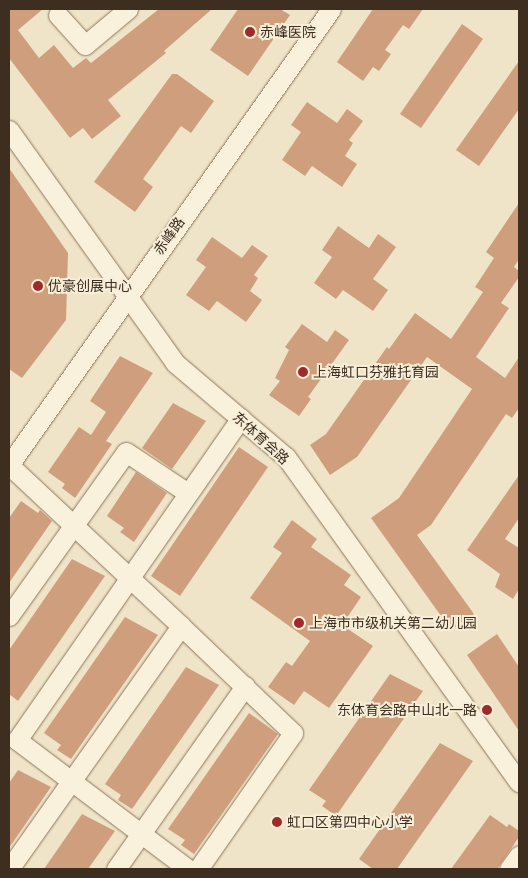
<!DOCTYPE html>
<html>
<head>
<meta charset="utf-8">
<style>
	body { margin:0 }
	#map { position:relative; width:528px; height:878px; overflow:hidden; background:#f0e4c8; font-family:"Source Serif 4","Noto Sans SC",serif }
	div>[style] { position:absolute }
	.building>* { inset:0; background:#cf9f7d }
	.roads { filter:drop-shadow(0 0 1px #8d765c) drop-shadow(0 0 1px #8d765c) }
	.minor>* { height:19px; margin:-9.5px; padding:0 9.5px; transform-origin:9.5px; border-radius:9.5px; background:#faf1dc }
	.dots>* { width:14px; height:14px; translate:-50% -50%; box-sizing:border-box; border:2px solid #f7eed8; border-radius:50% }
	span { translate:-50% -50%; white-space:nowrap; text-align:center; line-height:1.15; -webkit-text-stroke:4px #f7eed8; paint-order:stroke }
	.poi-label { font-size:14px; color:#3d2e20 }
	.left { translate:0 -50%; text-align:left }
	.right { translate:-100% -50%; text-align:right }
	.street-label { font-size:14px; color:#3d2e20 }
	.frame { position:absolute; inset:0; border:10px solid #3d2e20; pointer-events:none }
</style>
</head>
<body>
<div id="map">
	<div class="building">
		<i style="clip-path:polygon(9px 9px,43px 9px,18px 30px,39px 58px,54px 45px,73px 68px,86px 58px,91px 63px,159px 9px,212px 9px,164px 51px,166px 53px,108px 100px,121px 116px,92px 139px,83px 128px,70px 138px,9px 58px)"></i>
		<i style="clip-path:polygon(238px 9px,280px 9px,290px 15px,248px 76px,210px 50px)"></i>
		<i style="clip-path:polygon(373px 9px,423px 9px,409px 29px,403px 25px,385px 50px,391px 54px,379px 71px,373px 67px,363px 81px,337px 62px)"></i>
		<i style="clip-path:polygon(462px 24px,483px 39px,421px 128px,400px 114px)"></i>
		<i style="clip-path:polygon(519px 61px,519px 109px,479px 166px,456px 150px)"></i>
		<i style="clip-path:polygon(172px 74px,177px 74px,214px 101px,191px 133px,181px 126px,143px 179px,153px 187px,135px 212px,94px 182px)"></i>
		<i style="clip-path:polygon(307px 102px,337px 123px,347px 109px,363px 121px,349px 140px,353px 143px,345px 156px,357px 164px,342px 187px,312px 166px,305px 176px,282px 160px,301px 132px,291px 125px)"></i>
		<i style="clip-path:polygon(9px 168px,68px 253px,66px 320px,22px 378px,9px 369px)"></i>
		<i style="clip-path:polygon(519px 203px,519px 259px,514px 267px,519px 271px,519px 277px,501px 303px,509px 308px,476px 357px,505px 378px,519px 357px,519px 408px,512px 418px,506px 414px,431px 525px,417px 535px,474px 614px,451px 630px,371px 518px,399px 498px,472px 389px,427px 357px,357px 457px,330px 475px,310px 445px,326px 434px,387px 347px,389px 349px,415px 313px,451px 339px,483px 292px,475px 287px,494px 258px,486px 252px)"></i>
		<i style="clip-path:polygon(338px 226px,369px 248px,378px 234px,396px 247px,373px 279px,388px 290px,373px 311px,343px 290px,336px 299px,314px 283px,332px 257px,322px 250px)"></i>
		<i style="clip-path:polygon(212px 237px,242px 258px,252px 245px,268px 256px,254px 275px,258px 278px,250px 291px,262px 300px,246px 322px,217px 301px,209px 311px,186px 295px,206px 267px,196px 260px)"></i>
		<i style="clip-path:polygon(302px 324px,327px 342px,335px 330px,349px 340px,308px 397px,311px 399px,299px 416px,269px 395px,280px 381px,275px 378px,289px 350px,285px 347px)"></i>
		<i style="clip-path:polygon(120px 356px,153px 373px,106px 441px,112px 444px,75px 498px,62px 488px,65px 484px,48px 472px,79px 427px,91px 435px,106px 412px,90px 401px)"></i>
		<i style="clip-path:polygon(173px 403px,206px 421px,172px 469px,142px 448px)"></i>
		<i style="clip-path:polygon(239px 447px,268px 467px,180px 596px,151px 576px)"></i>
		<i style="clip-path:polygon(136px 472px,167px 493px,134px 542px,120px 532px,124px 528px,107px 516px)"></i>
		<i style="clip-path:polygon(519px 475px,519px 518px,505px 539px,519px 548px,519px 589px,513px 599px,495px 587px,500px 574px,467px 550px)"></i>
		<i style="clip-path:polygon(21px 501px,38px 513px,40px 510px,52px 521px,9px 583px,9px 518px)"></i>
		<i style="clip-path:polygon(292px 520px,317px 539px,311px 547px,351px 575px,344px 585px,361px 597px,342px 625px,373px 646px,329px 708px,304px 691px,294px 705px,268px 687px,286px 662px,292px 666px,310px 641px,250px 598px,282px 553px,273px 547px)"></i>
		<i style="clip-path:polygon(72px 559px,105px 576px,18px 701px,9px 694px,9px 650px)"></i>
		<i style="clip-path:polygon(125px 617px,158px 635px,71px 759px,57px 750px,61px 745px,44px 733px)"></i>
		<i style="clip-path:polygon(497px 634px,519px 667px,519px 731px,467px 655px)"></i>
		<i style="clip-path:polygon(186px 667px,219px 685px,132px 809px,118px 800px,121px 795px,105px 784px)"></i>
		<i style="clip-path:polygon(390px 674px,423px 691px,336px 816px,322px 806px,326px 801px,309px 790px)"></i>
		<i style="clip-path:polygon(249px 713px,278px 734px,194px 854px,181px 845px,185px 840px,168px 829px)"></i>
		<i style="clip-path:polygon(440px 743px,473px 761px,397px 869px,373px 869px,359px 859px)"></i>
		<i style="clip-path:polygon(18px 770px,51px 787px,9px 848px,9px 783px)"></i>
		<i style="clip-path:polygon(82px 814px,115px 831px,88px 869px,44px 869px)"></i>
		<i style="clip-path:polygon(490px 815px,507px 827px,509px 824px,519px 831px,519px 837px,497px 869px,451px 869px)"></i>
	</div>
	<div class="roads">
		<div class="minor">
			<i style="left:58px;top:15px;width:40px;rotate:48deg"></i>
			<i style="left:85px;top:45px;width:56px;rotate:-39.9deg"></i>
			<i style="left:9px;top:130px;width:286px;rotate:54.5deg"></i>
			<i style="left:175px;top:363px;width:145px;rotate:40.3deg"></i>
			<i style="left:286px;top:457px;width:400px;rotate:54.4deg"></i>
			<i style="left:9px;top:465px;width:558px;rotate:-54.77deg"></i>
			<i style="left:9px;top:465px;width:236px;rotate:43.1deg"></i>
			<i style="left:9px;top:616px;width:201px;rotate:-54.5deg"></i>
			<i style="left:126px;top:452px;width:74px;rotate:33.5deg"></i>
			<i style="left:9px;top:869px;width:298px;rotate:-54.7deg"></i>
			<i style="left:181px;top:626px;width:155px;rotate:43.7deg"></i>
			<i style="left:293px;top:733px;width:166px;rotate:124.9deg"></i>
			<i style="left:116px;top:869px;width:224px;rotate:-54.8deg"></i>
			<i style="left:188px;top:869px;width:214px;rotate:-143deg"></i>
			<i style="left:17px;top:740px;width:392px;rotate:-55.2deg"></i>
			<i style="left:509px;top:869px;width:17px;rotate:-54deg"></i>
		</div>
	</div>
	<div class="dots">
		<i style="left:250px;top:32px;background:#9e2a2b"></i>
		<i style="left:38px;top:286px;background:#9e2a2b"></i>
		<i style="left:303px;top:372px;background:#9e2a2b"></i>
		<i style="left:299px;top:623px;background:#9e2a2b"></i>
		<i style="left:487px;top:710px;background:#9e2a2b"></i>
		<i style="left:277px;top:822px;background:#9e2a2b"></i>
	</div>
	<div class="poi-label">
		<span class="left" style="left:260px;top:32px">赤峰医院</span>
		<span class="left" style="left:48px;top:286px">优豪创展中心</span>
		<span class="left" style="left:313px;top:372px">上海虹口芬雅托育园</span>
		<span class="left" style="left:309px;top:623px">上海市市级机关第二幼儿园</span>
		<span class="right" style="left:477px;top:710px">东体育会路中山北一路</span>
		<span class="left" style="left:287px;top:822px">虹口区第四中心小学</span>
	</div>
	<div class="street-label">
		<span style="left:169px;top:236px;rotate:-55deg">赤峰路</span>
		<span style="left:261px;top:438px;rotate:42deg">东体育会路</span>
	</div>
	<div class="frame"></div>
</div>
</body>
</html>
